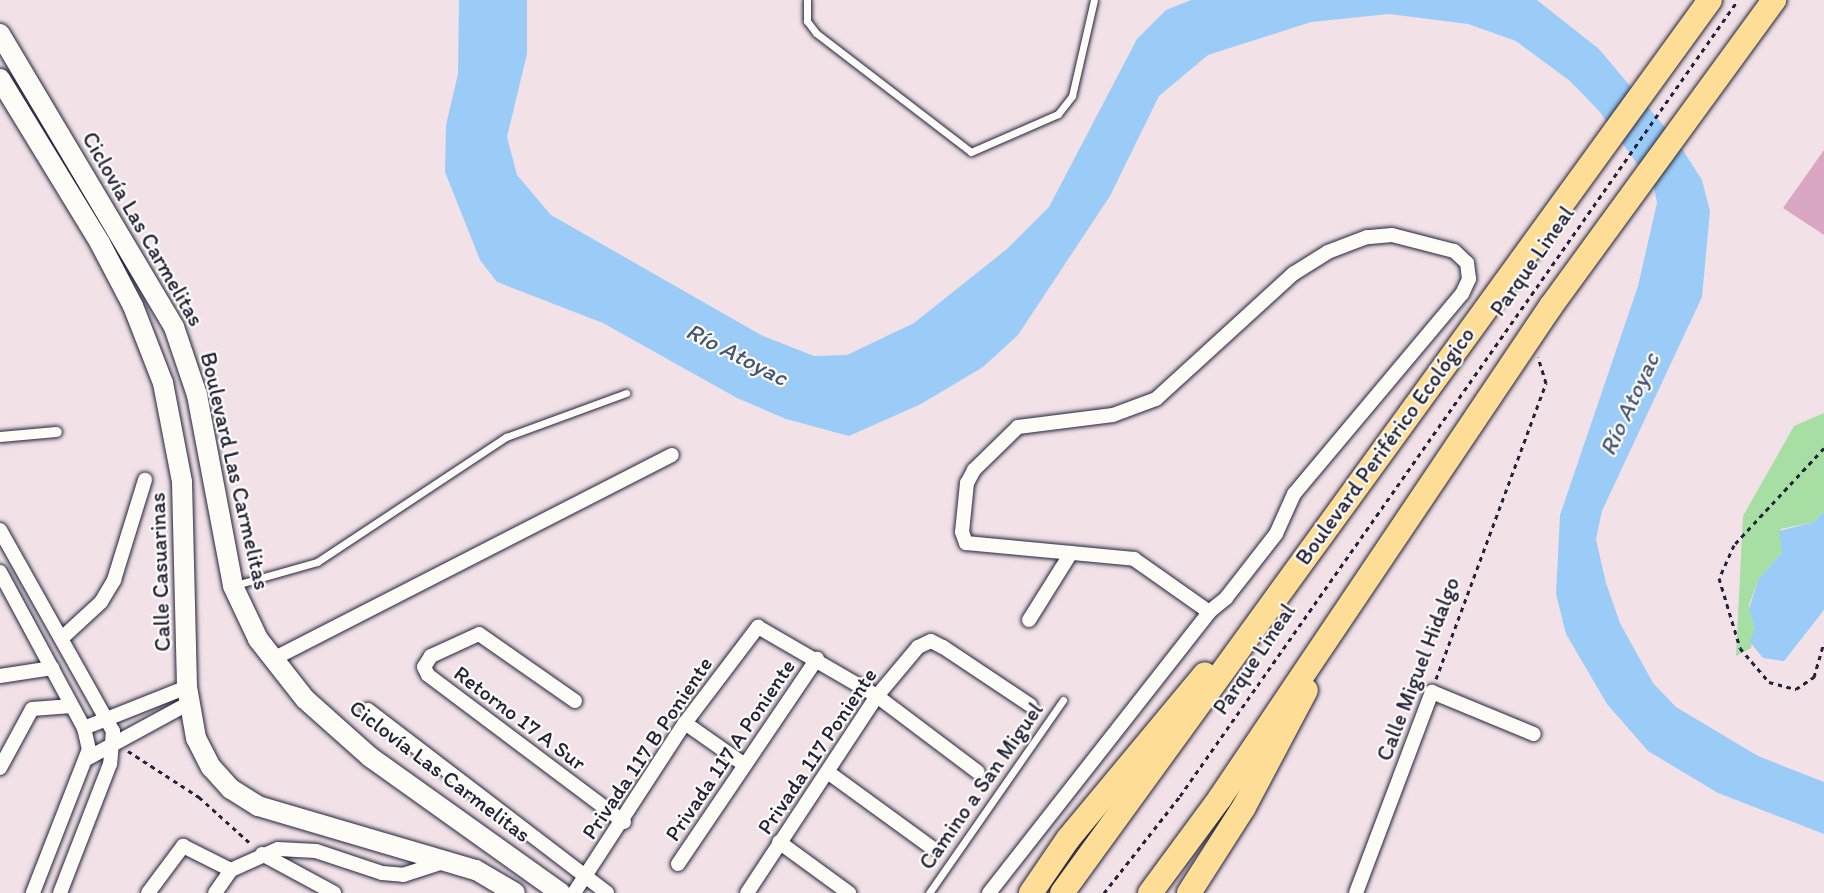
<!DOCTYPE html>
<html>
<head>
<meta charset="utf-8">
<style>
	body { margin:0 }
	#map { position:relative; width:1824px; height:893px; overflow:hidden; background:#f2e2e7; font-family:Itim,sans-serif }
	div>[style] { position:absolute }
	.green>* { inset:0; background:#a6dea3 }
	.water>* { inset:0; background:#9bccf7 }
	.building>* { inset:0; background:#daa7c3 }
	.path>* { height:3px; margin-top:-1.5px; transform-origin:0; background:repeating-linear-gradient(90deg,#22223b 0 4.5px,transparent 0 9px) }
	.roads { filter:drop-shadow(0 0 2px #22223b) drop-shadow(0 0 2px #22223b) }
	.service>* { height:7px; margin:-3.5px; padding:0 3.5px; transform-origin:3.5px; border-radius:3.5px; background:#fdfcf7 }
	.pedestrian>* { height:10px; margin:-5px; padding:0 5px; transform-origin:5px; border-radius:5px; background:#fdfcf7 }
	.minor>* { height:14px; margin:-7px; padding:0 7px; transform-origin:7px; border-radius:7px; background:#fdfcf7 }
	.secondary>* { height:20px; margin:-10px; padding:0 10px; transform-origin:10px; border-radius:10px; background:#fdfcf7 }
	.trunk>* { height:24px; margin:-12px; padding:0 12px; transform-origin:12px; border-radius:12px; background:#fedd96 }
	span { translate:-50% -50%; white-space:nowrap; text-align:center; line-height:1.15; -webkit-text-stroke:4.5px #fdfcf7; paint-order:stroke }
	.street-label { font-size:22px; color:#22223b }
	.water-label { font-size:24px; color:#465573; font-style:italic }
</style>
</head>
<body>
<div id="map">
	<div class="green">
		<i style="clip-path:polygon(1824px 413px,1824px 511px,1814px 522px,1781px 529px,1782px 552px,1758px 580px,1749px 605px,1755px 628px,1751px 648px,1736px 656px,1743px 516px,1794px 426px)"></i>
	</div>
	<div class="water">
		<i style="clip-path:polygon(459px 0,527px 0,527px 54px,507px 137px,517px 175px,551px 215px,761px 335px,814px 356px,847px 355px,914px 323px,1007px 249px,1049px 207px,1137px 39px,1166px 10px,1191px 0,1537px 0,1599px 49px,1679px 144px,1702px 180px,1710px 211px,1702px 297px,1602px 511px,1596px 539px,1606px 583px,1620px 623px,1653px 683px,1676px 707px,1758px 756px,1824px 782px,1824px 834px,1718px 793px,1648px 751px,1607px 704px,1566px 634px,1556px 594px,1560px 515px,1638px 286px,1657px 203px,1654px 187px,1599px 111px,1570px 81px,1516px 41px,1468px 24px,1389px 14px,1311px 22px,1208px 55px,1159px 96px,1110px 196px,1018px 335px,983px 367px,921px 404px,849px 436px,786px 419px,737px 398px,603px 323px,497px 282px,480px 260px,445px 172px,446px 125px,458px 74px)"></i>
		<i style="clip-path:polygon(1824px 511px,1824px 610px,1784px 661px,1763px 658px,1750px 642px,1755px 628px,1749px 609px,1758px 580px,1782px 552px,1779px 531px,1814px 522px)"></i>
	</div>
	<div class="building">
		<i style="clip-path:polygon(1824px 150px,1824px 235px,1783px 208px)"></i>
	</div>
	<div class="path">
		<i style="left:1824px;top:448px;width:132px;rotate:132.9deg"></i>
		<i style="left:1734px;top:545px;width:36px;rotate:114deg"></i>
		<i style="left:1719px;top:578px;width:73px;rotate:73.3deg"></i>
		<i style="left:1740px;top:648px;width:45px;rotate:49.5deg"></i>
		<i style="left:1769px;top:682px;width:28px;rotate:15deg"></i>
		<i style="left:1796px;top:689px;width:22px;rotate:-34deg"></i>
		<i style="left:1814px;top:677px;width:36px;rotate:-74deg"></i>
		<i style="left:1436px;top:679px;width:316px;rotate:-69.6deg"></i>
		<i style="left:1546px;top:383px;width:27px;rotate:-107deg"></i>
		<i style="left:128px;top:751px;width:85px;rotate:32.9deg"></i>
		<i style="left:199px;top:797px;width:70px;rotate:42.1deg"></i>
		<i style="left:1104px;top:893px;width:123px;rotate:-51.9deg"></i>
		<i style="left:1180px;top:796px;width:972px;rotate:-54.97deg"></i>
	</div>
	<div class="roads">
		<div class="service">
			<i style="left:807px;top:0;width:21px;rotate:90deg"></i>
			<i style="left:807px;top:21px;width:15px;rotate:53deg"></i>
			<i style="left:816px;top:33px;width:195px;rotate:37.5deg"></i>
			<i style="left:971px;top:152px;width:95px;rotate:-23.6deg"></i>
			<i style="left:1058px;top:114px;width:23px;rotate:-52deg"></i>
			<i style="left:1072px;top:96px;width:98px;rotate:-77.1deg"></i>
			<i style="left:236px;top:585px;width:84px;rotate:-15.9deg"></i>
			<i style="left:317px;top:562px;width:227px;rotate:-33.5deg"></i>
			<i style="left:506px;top:437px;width:128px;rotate:-20.1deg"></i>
			<i style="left:929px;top:893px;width:235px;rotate:-55.2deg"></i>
		</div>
		<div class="pedestrian">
			<i style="left:0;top:437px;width:57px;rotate:-5deg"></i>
		</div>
		<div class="minor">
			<i style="left:0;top:530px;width:231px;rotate:60.7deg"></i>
			<i style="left:113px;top:731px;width:33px;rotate:95deg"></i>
			<i style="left:110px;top:764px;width:138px;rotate:111.2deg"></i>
			<i style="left:0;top:572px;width:177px;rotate:61.7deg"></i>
			<i style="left:84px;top:728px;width:22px;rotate:77deg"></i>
			<i style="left:89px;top:749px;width:155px;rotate:111.3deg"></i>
			<i style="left:1029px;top:620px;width:79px;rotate:-57.9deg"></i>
			<i style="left:62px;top:638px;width:53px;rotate:-42.7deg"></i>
			<i style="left:101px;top:602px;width:26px;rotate:-59deg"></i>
			<i style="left:114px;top:580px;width:105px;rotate:-72.8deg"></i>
			<i style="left:273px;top:659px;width:448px;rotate:-27.1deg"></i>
			<i style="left:0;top:676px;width:53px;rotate:-8.7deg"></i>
			<i style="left:575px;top:701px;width:117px;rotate:-145.1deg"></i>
			<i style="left:479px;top:634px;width:53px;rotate:155.4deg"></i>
			<i style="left:431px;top:656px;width:13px;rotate:122deg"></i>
			<i style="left:424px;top:667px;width:9px;rotate:63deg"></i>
			<i style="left:428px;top:675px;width:245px;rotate:36.9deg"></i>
			<i style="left:368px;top:710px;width:301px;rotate:37.4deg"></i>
			<i style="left:685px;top:723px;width:70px;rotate:35.1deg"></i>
			<i style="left:84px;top:728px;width:111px;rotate:-21.7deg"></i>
			<i style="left:88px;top:758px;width:117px;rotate:-28.5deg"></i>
			<i style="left:0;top:768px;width:67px;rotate:-61.5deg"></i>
			<i style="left:32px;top:709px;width:40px;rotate:-4.3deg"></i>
			<i style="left:829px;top:773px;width:126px;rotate:36deg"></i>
			<i style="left:779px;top:842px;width:87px;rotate:36.1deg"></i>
			<i style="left:262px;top:854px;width:82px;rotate:28.4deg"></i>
			<i style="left:678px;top:864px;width:248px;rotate:-55.9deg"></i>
			<i style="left:148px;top:893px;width:59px;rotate:-53.3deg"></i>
			<i style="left:183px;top:846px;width:54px;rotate:26.6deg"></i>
			<i style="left:215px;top:893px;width:28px;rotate:-55deg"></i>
			<i style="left:231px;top:870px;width:51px;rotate:-24.1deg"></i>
			<i style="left:278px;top:849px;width:38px;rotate:3deg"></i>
			<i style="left:316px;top:851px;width:70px;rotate:18.4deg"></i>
			<i style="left:382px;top:873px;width:21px;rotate:5deg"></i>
			<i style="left:403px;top:875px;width:38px;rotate:-18deg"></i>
			<i style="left:574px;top:893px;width:203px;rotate:-56.9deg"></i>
			<i style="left:685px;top:723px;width:121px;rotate:-52.8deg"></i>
			<i style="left:758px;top:627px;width:138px;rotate:30.1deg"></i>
			<i style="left:877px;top:696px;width:126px;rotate:37deg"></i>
			<i style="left:747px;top:893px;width:236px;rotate:-56.6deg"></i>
			<i style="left:877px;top:696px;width:64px;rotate:-50.1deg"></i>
			<i style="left:918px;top:647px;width:14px;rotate:-25deg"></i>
			<i style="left:931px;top:641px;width:13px;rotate:27deg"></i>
			<i style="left:943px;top:647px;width:105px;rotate:33.7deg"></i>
			<i style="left:989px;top:893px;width:357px;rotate:-51.9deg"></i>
			<i style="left:1209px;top:612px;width:22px;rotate:-39deg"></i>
			<i style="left:1226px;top:598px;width:81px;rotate:-52deg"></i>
			<i style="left:1276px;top:534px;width:44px;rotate:-65.8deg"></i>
			<i style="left:1294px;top:494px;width:261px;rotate:-50deg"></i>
			<i style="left:1462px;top:294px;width:17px;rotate:-65deg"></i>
			<i style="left:1469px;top:279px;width:16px;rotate:-97deg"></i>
			<i style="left:1467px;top:263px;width:18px;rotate:-137deg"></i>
			<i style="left:1454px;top:251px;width:64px;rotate:-165.5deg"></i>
			<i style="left:1392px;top:235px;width:25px;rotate:175deg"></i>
			<i style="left:1367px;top:237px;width:42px;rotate:159deg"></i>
			<i style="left:1328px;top:252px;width:40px;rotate:148deg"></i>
			<i style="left:1294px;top:273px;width:187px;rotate:137.6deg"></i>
			<i style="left:1156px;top:399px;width:46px;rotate:159.6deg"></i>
			<i style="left:1113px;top:415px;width:96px;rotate:172.8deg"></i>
			<i style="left:1018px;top:427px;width:62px;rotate:135.7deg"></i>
			<i style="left:974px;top:470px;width:15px;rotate:118deg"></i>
			<i style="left:967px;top:483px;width:49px;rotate:95.8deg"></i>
			<i style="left:962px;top:532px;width:12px;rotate:70deg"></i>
			<i style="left:966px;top:543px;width:169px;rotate:5.4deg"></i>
			<i style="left:1134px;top:559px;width:92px;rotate:35.2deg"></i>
			<i style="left:1356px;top:893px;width:215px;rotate:-69.3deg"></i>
			<i style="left:1432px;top:692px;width:110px;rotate:22.4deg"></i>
		</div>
		<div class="secondary">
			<i style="left:0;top:34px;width:341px;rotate:59.3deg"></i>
			<i style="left:174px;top:327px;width:72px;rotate:71.3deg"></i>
			<i style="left:197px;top:395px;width:194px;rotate:79.3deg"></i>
			<i style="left:233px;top:586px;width:59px;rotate:64.7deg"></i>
			<i style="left:258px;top:639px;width:76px;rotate:51.9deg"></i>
			<i style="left:305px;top:699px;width:87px;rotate:41.7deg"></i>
			<i style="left:370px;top:757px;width:234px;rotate:35.5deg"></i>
			<i style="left:0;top:79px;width:192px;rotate:58.6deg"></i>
			<i style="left:100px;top:243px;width:71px;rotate:62.4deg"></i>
			<i style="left:133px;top:306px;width:83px;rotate:68.7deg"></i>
			<i style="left:163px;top:383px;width:101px;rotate:79.1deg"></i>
			<i style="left:182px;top:482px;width:205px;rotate:88.6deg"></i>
			<i style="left:187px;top:687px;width:52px;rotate:80deg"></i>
			<i style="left:196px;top:738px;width:33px;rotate:63deg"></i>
			<i style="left:211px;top:767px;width:30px;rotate:48deg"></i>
			<i style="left:231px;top:789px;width:32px;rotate:32deg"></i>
			<i style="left:258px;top:806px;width:227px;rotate:16.4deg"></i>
			<i style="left:476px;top:870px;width:45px;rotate:30.5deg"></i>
		</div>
		<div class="trunk">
			<i style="left:1031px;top:893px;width:65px;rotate:-55.6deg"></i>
			<i style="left:1068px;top:839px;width:214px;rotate:-50.3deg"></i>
			<i style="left:1062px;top:893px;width:1103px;rotate:-54.03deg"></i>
			<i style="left:1150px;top:893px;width:118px;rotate:-53.6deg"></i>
			<i style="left:1220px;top:798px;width:593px;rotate:-56.07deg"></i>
			<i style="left:1551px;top:306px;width:379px;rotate:-53.9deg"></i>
			<i style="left:1189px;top:893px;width:102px;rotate:-57.4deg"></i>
			<i style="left:1244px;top:807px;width:132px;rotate:-62.1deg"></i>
		</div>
	</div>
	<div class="street-label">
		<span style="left:143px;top:229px;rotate:60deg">Ciclovía Las Carmelitas</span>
		<span style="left:1532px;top:261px;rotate:-55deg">Parque Lineal</span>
		<span style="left:1385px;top:446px;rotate:-54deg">Boulevard Periférico Ecológico</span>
		<span style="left:235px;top:471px;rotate:77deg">Boulevard Las Carmelitas</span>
		<span style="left:160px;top:572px;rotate:-92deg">Calle Casuarinas</span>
		<span style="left:1254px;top:659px;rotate:-56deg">Parque Lineal</span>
		<span style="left:1418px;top:669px;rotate:-69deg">Calle Miguel Hidalgo</span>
		<span style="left:520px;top:718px;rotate:37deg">Retorno 17 A Sur</span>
		<span style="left:647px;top:748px;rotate:-56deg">Privada 117 B Poniente</span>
		<span style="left:730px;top:750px;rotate:-56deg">Privada 117 A Poniente</span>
		<span style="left:817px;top:751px;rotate:-56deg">Privada 117 Poniente</span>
		<span style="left:440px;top:771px;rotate:37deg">Ciclovía Las Carmelitas</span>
		<span style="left:981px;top:786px;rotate:-55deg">Camino a San Miguel</span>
	</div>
	<div class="water-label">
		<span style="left:737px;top:354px;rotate:27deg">Río Atoyac</span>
		<span style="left:1629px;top:404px;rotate:-65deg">Río Atoyac</span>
	</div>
</div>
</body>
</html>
